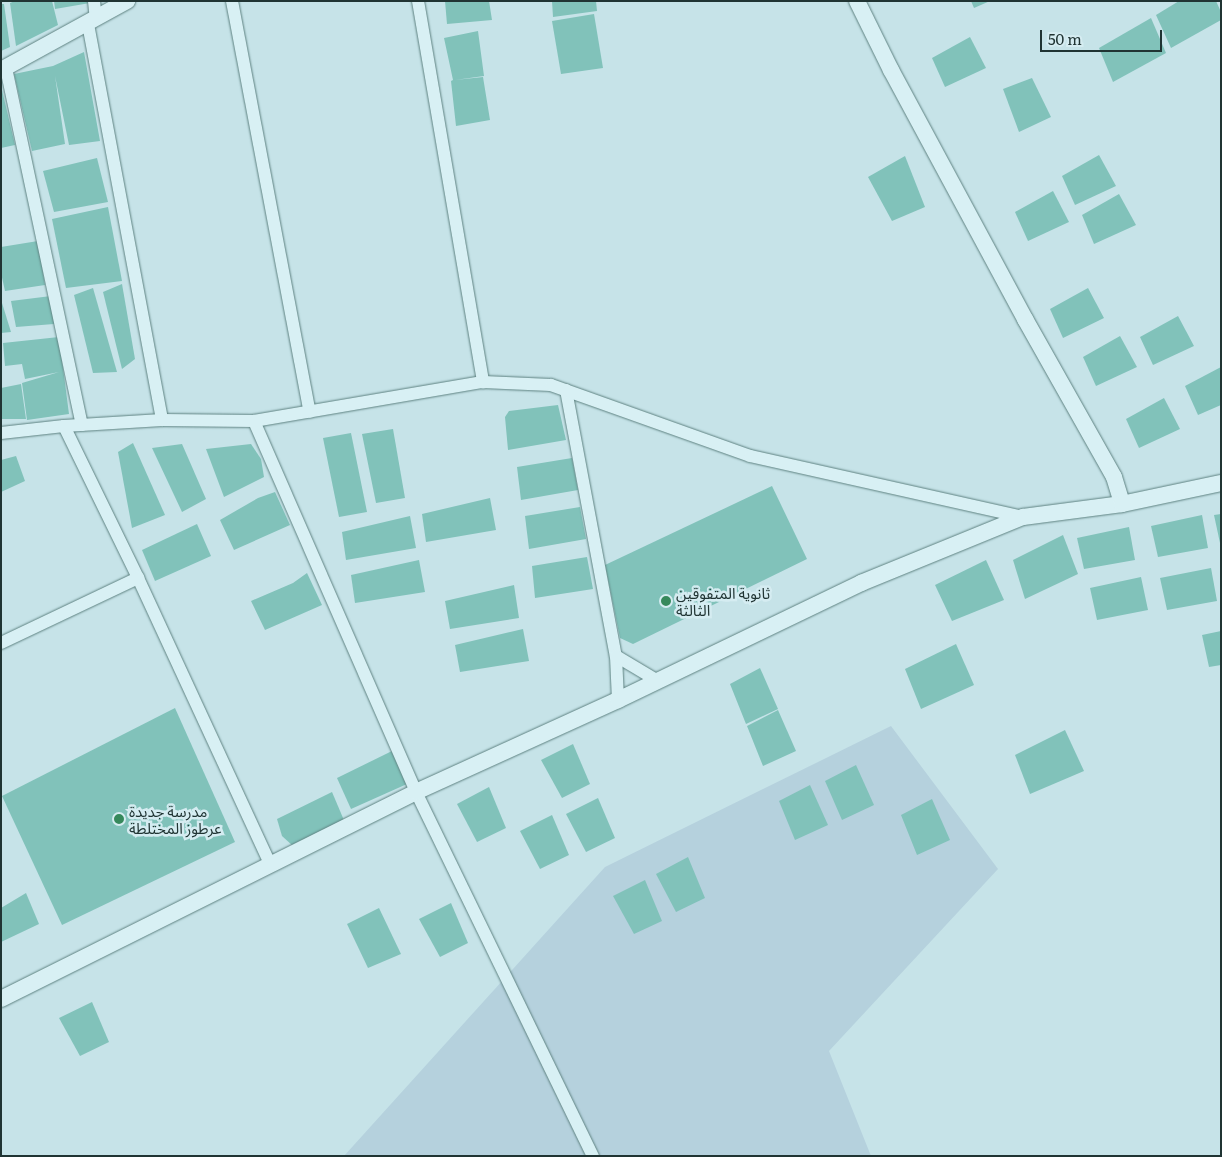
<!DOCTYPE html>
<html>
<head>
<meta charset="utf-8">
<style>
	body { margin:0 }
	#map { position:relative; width:1222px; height:1157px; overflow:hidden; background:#c6e3e8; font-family:Literata,"Noto Sans Arabic",serif }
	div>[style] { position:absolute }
	.farmland>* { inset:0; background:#b5d1dd }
	.building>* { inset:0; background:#81c2ba }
	.roads { filter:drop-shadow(0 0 1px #5e8281) drop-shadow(0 0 1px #5e8281) }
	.minor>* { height:12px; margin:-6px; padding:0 6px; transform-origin:6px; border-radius:6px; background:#d8f0f4 }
	.tertiary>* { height:16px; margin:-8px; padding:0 8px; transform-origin:8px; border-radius:8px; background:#d8f0f4 }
	.dots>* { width:14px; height:14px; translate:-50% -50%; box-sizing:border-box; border:2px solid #d5ecf1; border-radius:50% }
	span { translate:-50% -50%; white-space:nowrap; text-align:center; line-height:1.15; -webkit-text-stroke:5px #d5ecf1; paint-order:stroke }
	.poi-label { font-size:15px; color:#203433 }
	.left { translate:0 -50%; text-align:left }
	.frame { position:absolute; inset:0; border:2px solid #203433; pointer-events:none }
	.scale { position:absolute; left:1040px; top:30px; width:122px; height:22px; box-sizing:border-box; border:2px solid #203433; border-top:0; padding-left:6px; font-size:15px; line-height:18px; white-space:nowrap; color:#203433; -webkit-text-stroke:4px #d5ecf1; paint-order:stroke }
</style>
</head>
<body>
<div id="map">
	<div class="farmland">
		<i style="clip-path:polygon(891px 726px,998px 869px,829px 1051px,871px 1156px,344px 1156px,605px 867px)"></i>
	</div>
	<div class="building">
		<i style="clip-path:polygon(15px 1px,52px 1px,58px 25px,16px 46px,10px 3px)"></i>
		<i style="clip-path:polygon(54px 1px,90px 1px,90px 3px,55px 9px)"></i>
		<i style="clip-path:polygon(445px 1px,489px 1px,492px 20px,447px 24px)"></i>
		<i style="clip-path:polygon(552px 1px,596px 1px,597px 11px,553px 17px)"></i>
		<i style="clip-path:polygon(971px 1px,990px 1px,974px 8px)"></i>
		<i style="clip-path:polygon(1179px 1px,1216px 1px,1221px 12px,1221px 20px,1171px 48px,1156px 15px)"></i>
		<i style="clip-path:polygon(1px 4px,4px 4px,10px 47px,1px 51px)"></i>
		<i style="clip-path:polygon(594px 14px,603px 68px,561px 74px,552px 21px)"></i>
		<i style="clip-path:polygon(1151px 18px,1166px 53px,1113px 82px,1099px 48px)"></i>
		<i style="clip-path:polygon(478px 31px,484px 76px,455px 80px,483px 77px,490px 120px,456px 126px,451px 81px,453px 80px,444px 38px)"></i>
		<i style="clip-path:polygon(970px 37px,986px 68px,945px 87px,932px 58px)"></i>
		<i style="clip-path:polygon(84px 52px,100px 141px,69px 145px,55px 76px,65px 144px,32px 151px,14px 74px,53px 66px)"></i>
		<i style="clip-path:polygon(1032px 78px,1051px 117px,1019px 132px,1003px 89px)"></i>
		<i style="clip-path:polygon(2px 90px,15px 145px,1px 148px,1px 91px)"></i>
		<i style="clip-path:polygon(1099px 155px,1116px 186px,1075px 205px,1062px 176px)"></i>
		<i style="clip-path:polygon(905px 156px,925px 207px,892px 221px,868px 177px)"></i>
		<i style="clip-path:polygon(97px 158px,108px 202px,54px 212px,43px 171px)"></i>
		<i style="clip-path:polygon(1053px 191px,1069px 222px,1028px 241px,1015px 212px)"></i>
		<i style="clip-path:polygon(1119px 194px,1136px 225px,1094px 244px,1082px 215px)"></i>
		<i style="clip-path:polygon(108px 207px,122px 281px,66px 288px,52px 219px)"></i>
		<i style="clip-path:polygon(38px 241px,45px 285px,5px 291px,1px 273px,1px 247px)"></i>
		<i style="clip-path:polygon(122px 284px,135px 359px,122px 369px,103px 292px)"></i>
		<i style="clip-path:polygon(93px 288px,117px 372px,93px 373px,74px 295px)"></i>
		<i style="clip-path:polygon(1088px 288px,1104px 318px,1063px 338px,1050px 309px)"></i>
		<i style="clip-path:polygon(51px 296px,54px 324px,16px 327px,11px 301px)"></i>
		<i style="clip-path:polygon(1px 303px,2px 303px,11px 332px,1px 333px)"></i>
		<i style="clip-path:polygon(1178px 316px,1194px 346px,1153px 365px,1140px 337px)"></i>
		<i style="clip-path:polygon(1120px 336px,1137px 367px,1096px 386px,1083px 357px)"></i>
		<i style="clip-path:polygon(59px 337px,69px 414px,27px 420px,22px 383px,59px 372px,25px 379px,22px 364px,5px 366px,3px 343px)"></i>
		<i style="clip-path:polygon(1221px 367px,1221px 405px,1198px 415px,1185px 386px)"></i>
		<i style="clip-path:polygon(21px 384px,26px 419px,1px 419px,1px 388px)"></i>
		<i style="clip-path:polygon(1164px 398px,1180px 429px,1139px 448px,1126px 419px)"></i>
		<i style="clip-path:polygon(558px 405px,566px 440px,508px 450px,505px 417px,509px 411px)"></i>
		<i style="clip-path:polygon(393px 429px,405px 498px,376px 503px,362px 434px)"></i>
		<i style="clip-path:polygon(351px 433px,367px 512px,339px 517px,323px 438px)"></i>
		<i style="clip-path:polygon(133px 443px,165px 515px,132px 528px,118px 452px)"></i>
		<i style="clip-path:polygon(182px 444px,206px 499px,182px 512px,152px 448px)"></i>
		<i style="clip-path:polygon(251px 444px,261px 459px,264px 477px,224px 497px,206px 449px)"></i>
		<i style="clip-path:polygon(16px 456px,25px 481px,1px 492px,1px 460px)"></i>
		<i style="clip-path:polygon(572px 458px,578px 490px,521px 500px,517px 467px)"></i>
		<i style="clip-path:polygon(772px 486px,807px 559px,633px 644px,620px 638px,605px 565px)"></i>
		<i style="clip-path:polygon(275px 492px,290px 525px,234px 550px,220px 520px,258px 498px)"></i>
		<i style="clip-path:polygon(490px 498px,496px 530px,426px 542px,422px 514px)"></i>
		<i style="clip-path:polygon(580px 507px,586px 539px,529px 549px,525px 516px)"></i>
		<i style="clip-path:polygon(1221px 514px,1221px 543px,1220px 543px,1214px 515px)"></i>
		<i style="clip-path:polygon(1202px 515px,1208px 548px,1158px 557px,1151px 526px)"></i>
		<i style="clip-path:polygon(410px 516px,416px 548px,346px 560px,342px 532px)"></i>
		<i style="clip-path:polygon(197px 524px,211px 556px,155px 581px,142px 550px)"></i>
		<i style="clip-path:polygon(1129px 527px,1135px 560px,1084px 569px,1077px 538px)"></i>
		<i style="clip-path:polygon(1063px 535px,1078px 574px,1025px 599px,1013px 560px)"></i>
		<i style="clip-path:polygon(587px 557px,593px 589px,535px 598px,532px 566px)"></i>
		<i style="clip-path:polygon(419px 560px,425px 592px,355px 603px,351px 575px)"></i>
		<i style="clip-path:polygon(986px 560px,1004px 600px,952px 621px,935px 585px)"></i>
		<i style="clip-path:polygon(1211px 568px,1217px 601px,1167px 610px,1160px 578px)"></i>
		<i style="clip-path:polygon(307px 573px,322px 605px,265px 630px,251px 601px,293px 583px)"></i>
		<i style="clip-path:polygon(1141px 577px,1148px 610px,1097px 620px,1090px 588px)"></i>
		<i style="clip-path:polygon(514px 585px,519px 618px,450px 629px,445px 601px)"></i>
		<i style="clip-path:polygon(523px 629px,529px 661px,460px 672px,455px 645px)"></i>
		<i style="clip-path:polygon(1221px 631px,1221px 665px,1209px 667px,1202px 635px)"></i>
		<i style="clip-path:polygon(956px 644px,974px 685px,921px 709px,905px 669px)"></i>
		<i style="clip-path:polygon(760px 668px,778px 709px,746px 724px,730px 684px)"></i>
		<i style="clip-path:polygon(175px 708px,235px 842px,62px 925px,2px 796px)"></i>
		<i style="clip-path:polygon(778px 710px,796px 751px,763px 766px,747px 726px)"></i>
		<i style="clip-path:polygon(1065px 730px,1084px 771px,1030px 794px,1015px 755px)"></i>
		<i style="clip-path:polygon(573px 744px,590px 784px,562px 798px,541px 760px)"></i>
		<i style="clip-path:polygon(392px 751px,407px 784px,351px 809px,337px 778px)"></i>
		<i style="clip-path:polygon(856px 765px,874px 805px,842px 820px,825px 781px)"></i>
		<i style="clip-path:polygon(810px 785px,828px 825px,795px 840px,779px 801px)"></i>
		<i style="clip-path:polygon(489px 787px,506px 828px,477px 842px,457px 804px)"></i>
		<i style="clip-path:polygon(332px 792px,346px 825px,293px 846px,282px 836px,277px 819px)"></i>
		<i style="clip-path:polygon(598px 798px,615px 838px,586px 852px,566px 814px)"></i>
		<i style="clip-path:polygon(932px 799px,950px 840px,917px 855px,901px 815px)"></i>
		<i style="clip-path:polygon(552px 815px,569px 855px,540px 869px,520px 831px)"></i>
		<i style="clip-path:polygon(688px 857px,705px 898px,676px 912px,656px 874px)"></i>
		<i style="clip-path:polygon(645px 880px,662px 921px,634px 934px,613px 896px)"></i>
		<i style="clip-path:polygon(26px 893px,39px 924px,1px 942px,1px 908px)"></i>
		<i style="clip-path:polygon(451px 903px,468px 943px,440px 957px,419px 919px)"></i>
		<i style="clip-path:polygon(379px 908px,401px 954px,368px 968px,347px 924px)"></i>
		<i style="clip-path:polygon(92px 1002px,109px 1042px,80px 1056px,59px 1018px)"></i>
	</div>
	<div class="roads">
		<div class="minor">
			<i style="left:94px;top:1px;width:18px;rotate:84deg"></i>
			<i style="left:232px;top:1px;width:418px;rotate:79.3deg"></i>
			<i style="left:418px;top:1px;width:387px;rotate:80.3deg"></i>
			<i style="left:88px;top:24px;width:403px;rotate:79.4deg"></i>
			<i style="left:6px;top:68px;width:365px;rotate:78deg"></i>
			<i style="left:566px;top:390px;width:271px;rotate:79.4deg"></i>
			<i style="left:616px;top:656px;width:44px;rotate:87.4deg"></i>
			<i style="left:254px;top:421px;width:405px;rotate:66.4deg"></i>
			<i style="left:416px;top:792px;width:405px;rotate:64.1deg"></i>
			<i style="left:64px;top:426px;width:169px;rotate:64deg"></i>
			<i style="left:138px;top:578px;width:317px;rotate:65.2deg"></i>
			<i style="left:1px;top:433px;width:63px;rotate:-6.3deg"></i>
			<i style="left:64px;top:426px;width:98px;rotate:-3.5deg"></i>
			<i style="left:162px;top:420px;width:92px;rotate:0.6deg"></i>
			<i style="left:254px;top:421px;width:232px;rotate:-9.7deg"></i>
			<i style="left:483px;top:382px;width:68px;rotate:2.5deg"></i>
			<i style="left:551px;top:385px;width:211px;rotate:19.6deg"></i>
			<i style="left:750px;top:456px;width:280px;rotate:12.6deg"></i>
			<i style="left:1px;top:643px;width:152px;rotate:-25.4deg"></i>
			<i style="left:616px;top:656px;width:49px;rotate:30.8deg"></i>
		</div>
		<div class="tertiary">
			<i style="left:857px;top:1px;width:77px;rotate:63.8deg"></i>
			<i style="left:891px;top:70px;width:283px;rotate:61.7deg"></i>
			<i style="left:1025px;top:319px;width:181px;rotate:60.6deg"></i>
			<i style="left:1114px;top:477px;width:28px;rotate:73deg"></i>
			<i style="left:1px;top:70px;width:144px;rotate:-28.7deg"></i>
			<i style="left:1px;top:999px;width:464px;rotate:-26.5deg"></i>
			<i style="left:416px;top:792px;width:222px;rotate:-24.5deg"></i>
			<i style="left:618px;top:700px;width:270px;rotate:-25.7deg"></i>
			<i style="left:861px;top:583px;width:175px;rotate:-22.2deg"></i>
			<i style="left:1023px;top:517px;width:100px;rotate:-7.5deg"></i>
			<i style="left:1122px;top:504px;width:101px;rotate:-12deg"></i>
		</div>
	</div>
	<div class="dots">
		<i style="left:666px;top:601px;background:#36895c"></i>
		<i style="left:119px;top:819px;background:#36895c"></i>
	</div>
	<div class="poi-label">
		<span class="left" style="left:676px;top:601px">ثانوية المتفوقين<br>الثالثة</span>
		<span class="left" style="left:129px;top:819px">مدرسة جديدة<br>عرطوز المختلطة</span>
	</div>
	<div class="frame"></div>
	<div class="scale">50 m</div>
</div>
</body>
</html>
